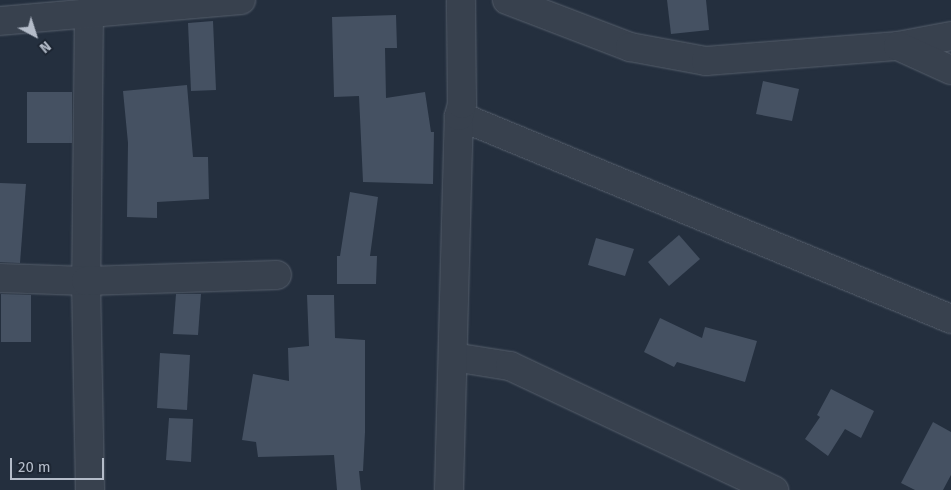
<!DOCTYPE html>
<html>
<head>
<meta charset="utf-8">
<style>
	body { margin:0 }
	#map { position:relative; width:951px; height:490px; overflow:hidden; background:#242f3e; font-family:"Fira Sans",sans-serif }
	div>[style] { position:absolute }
	.building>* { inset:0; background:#455162 }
	.roads { filter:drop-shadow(0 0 1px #565f6c) drop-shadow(0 0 1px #565f6c) }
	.minor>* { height:28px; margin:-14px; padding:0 14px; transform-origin:14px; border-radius:14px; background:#38414e }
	span { translate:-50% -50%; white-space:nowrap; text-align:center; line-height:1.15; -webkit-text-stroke:4.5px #1d2633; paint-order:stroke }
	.north { position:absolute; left:10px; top:10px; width:50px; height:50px; -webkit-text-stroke:4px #1d2633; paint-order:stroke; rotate:140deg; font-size:14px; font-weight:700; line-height:20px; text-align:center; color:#b4bcc9 }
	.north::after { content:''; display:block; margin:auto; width:18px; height:22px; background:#b4bcc9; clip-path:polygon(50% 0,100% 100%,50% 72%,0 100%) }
	.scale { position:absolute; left:10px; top:458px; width:94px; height:22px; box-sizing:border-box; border:2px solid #b4bcc9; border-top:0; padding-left:6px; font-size:15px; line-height:18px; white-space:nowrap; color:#b4bcc9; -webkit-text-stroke:4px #1d2633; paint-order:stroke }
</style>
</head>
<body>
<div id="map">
	<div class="building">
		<i style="clip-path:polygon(667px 0,706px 0,709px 30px,671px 34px)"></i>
		<i style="clip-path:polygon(396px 15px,397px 48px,385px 48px,386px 98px,425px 92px,431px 132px,434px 132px,433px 184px,363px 182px,359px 96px,334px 97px,332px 17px)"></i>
		<i style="clip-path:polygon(213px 21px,216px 90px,191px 91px,188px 23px)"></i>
		<i style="clip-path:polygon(763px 81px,799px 89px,792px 121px,756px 114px)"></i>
		<i style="clip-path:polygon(187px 85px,193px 157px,208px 157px,209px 199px,157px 202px,157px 218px,127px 217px,128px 143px,123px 91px)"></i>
		<i style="clip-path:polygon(27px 92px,72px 92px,72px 143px,27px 143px)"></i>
		<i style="clip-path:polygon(0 183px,26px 184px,20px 263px,0 262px)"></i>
		<i style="clip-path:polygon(350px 192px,378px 197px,370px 256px,377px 256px,376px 284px,337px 284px,337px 256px,340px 256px)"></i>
		<i style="clip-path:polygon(679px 235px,700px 259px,669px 286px,648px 262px)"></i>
		<i style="clip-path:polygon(596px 238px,634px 249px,625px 276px,588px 265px)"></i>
		<i style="clip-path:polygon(1px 294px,31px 295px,31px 342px,1px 342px)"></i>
		<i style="clip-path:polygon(176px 294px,201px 294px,198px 335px,173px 334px)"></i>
		<i style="clip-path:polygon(307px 295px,334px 295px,335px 338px,365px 340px,365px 432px,363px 471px,359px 471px,361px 490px,337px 490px,334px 455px,258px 457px,256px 442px,242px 440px,253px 374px,289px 381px,288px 348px,309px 346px)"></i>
		<i style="clip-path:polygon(660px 318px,702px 338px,705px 327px,757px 341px,745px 382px,677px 362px,674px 367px,644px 352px)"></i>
		<i style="clip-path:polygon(160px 353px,190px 355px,187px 410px,157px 408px)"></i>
		<i style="clip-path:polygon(831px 389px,874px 411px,861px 438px,845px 429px,828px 456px,805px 439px,820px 417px,817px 415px)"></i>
		<i style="clip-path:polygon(169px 418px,193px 419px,191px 462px,166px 460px)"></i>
		<i style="clip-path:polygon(933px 422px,951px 432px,951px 475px,943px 490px,915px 490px,901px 483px)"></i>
	</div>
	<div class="roads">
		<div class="minor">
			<i style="left:507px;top:0;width:132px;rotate:20.9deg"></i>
			<i style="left:630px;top:47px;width:77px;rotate:10.4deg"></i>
			<i style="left:706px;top:61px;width:193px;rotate:-4.5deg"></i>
			<i style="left:898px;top:46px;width:54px;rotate:-10.7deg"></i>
			<i style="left:89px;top:12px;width:269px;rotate:90.6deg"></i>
			<i style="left:86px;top:281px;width:209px;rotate:88.9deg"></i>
			<i style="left:0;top:21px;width:242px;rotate:-5deg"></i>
			<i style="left:898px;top:46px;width:58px;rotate:24.4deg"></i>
			<i style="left:459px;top:116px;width:532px;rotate:22.42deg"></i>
			<i style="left:0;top:278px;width:86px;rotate:2deg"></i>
			<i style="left:86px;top:281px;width:191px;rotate:-1.8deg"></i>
			<i style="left:453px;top:357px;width:58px;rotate:9deg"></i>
			<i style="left:510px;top:366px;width:292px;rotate:25.2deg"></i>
			<i style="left:449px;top:490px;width:374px;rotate:-88.5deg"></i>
			<i style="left:459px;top:116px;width:12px;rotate:-76deg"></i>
			<i style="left:462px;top:104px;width:104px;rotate:-90.6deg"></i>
		</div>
	</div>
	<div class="north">N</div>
	<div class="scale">20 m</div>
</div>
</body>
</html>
